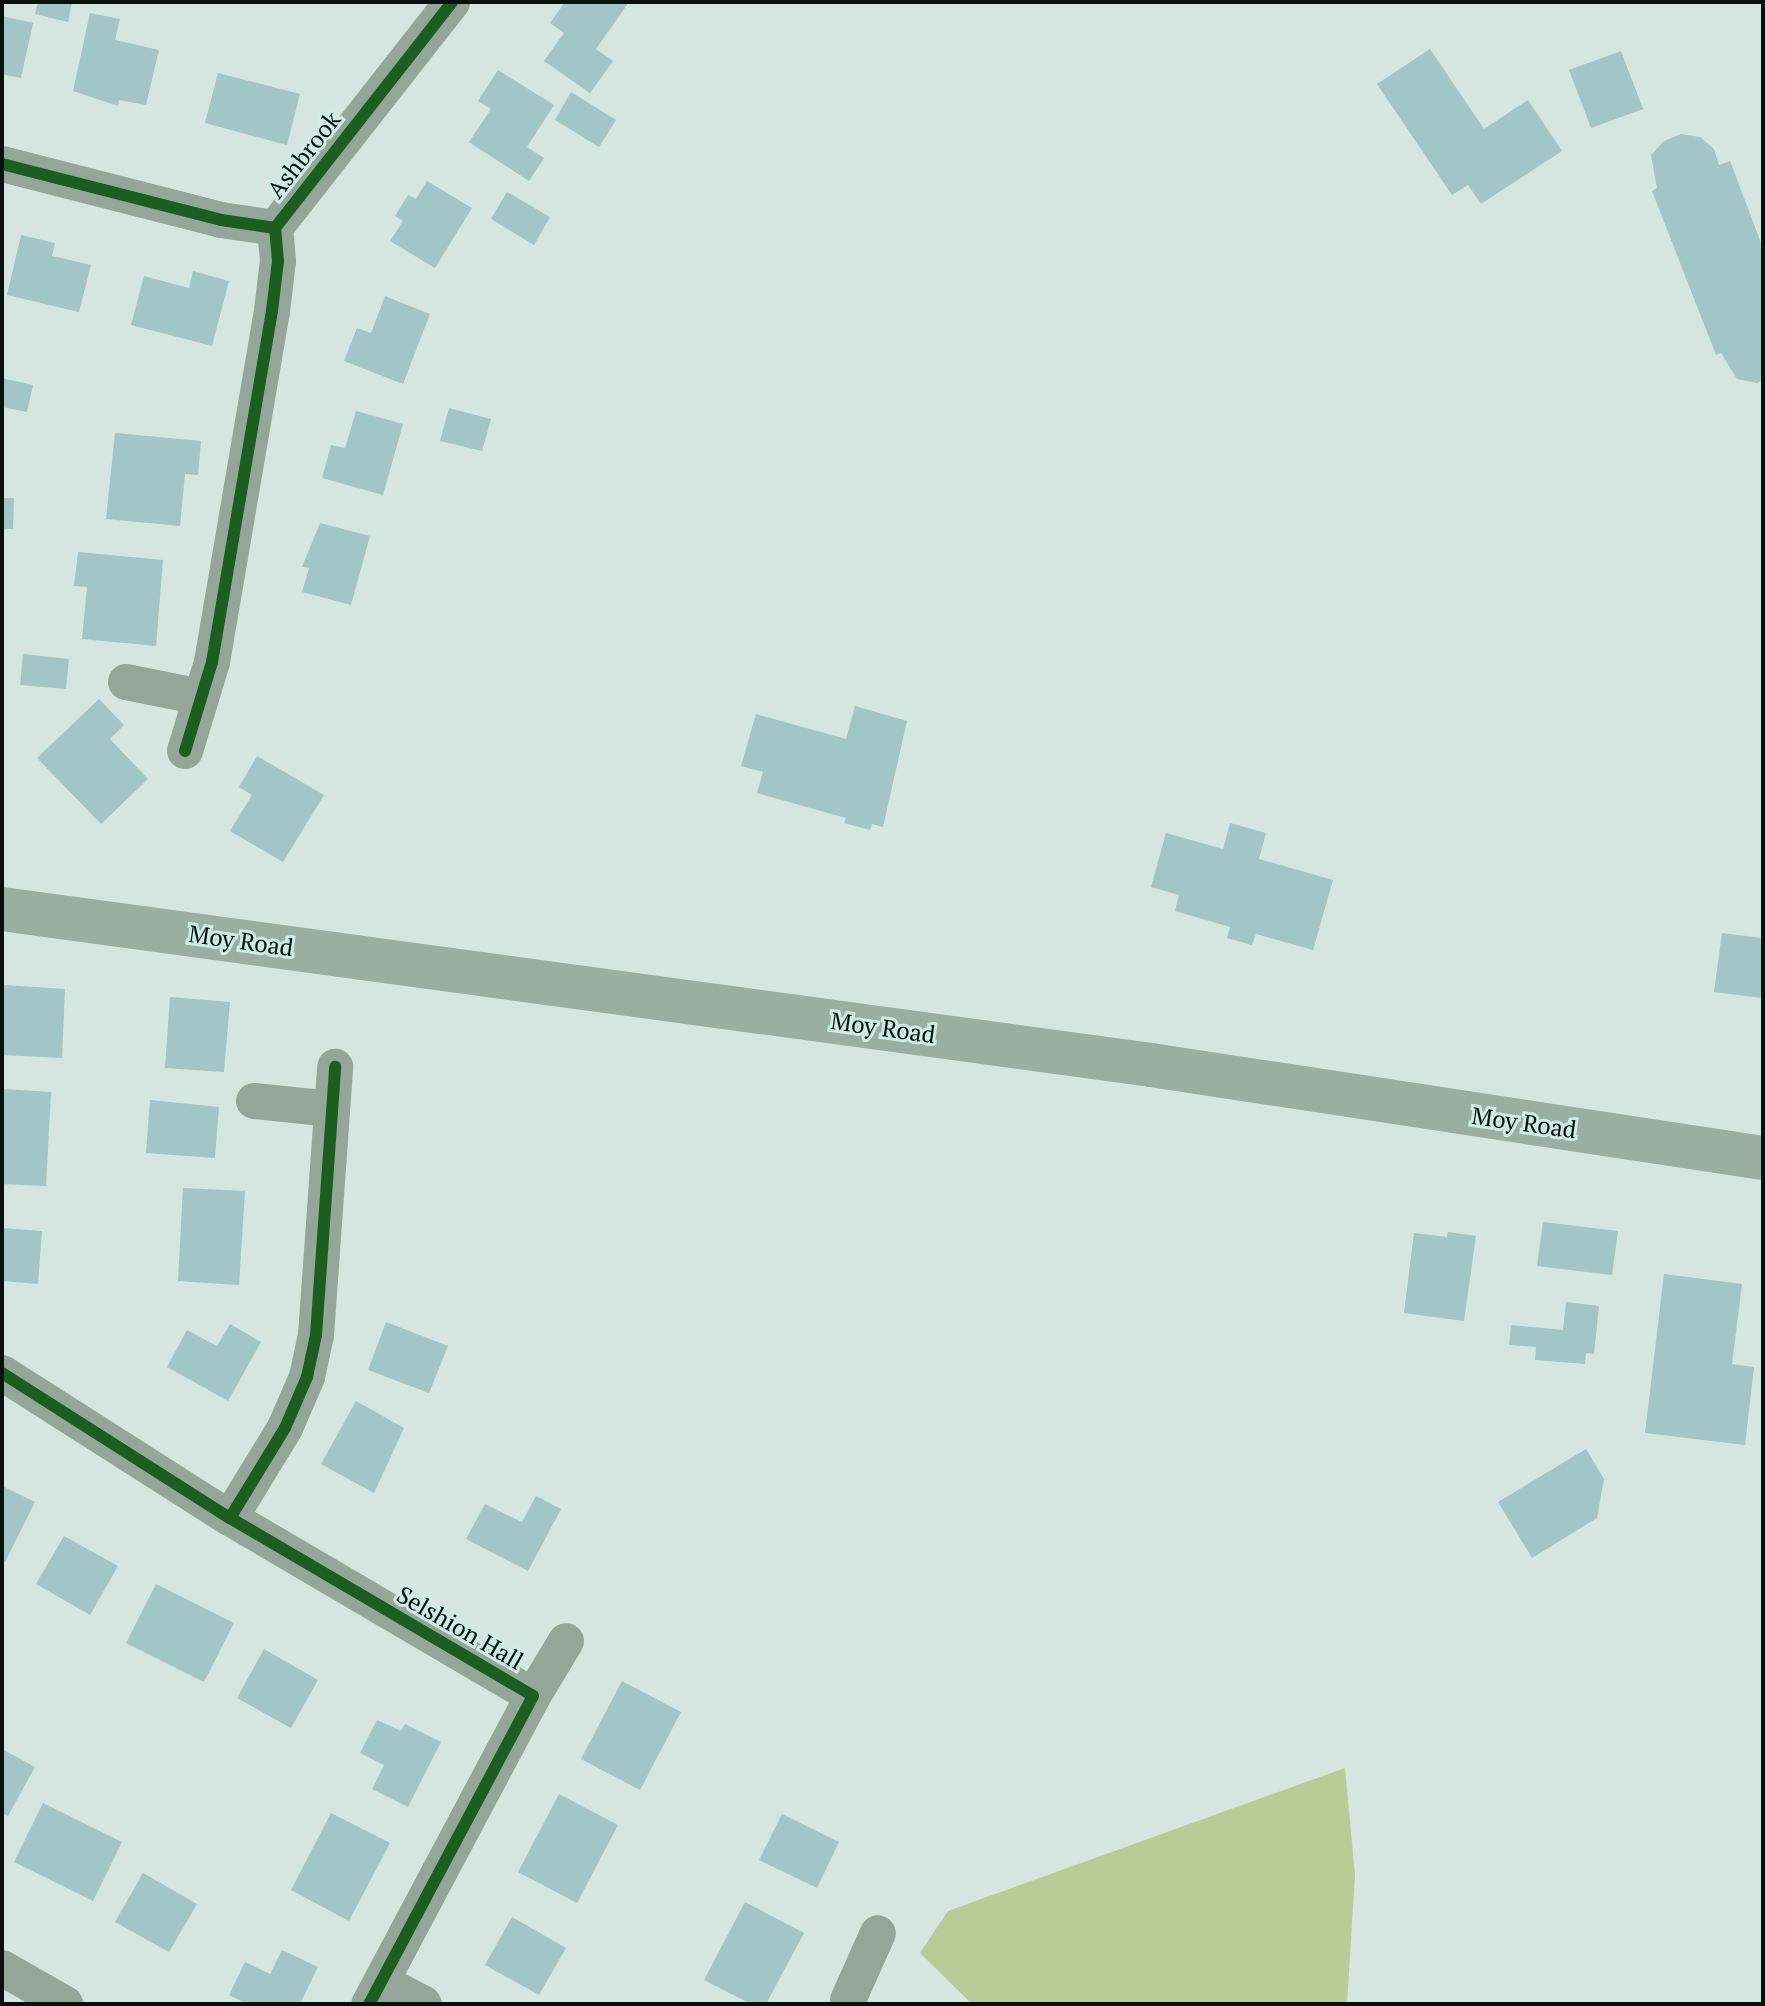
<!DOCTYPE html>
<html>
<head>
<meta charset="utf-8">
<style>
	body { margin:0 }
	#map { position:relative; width:1765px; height:2006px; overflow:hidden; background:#d5e5e0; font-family:"PT Serif",serif }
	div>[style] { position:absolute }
	.forest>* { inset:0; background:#b8cc98 }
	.building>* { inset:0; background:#a2c5c6 }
	.minor>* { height:36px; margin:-18px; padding:0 18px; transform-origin:18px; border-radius:18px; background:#94a69a }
	.secondary>* { height:44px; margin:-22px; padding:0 22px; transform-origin:22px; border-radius:22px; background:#9aaea3 }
	.cycleway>* { height:12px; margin:-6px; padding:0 6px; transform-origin:6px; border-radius:6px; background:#1b5e20 }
	span { translate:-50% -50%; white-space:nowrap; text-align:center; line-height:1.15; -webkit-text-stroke:6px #ceece4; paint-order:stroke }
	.street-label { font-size:24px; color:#07110e }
	.frame { position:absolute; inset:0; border:4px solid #07110e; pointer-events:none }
</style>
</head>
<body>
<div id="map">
	<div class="forest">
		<i style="clip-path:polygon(1345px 1768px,1355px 1875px,1347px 2004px,972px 2004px,920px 1953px,948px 1911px)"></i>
	</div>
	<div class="building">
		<i style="clip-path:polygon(38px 2px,72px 2px,68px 22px,35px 14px)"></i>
		<i style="clip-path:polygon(565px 2px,629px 2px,596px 49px,613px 61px,590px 93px,544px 61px,564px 33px,550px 23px)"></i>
		<i style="clip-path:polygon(90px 13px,120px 19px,115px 40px,159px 50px,146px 105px,119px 100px,118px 106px,73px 91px)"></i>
		<i style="clip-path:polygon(2px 16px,33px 23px,21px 78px,2px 74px)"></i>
		<i style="clip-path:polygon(1430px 49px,1484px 129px,1528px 100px,1562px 151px,1481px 204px,1468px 185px,1452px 195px,1377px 84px)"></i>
		<i style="clip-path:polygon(1621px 51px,1643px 109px,1591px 128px,1569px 70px)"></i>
		<i style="clip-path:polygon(498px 70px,554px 105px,527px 147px,544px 158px,529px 181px,469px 142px,491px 109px,478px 101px)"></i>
		<i style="clip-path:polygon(218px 73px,300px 94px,287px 145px,205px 123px)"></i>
		<i style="clip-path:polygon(571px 92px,616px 120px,599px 147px,555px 120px)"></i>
		<i style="clip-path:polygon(1681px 134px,1700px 137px,1714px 149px,1719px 165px,1730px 161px,1763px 248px,1763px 380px,1757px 383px,1737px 379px,1721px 353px,1716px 355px,1652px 191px,1657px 188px,1651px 155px,1664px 141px)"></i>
		<i style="clip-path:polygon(427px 181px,472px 208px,435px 268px,390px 241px,403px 221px,395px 216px,408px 195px,416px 199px)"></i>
		<i style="clip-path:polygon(507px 192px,550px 217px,534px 245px,491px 219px)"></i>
		<i style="clip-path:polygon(21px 235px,55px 243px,52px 256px,91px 265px,79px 312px,7px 295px)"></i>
		<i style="clip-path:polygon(193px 271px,229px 281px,212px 346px,131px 325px,144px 276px,189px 288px)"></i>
		<i style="clip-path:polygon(385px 296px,430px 314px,403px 384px,344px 361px,357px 328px,371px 333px)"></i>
		<i style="clip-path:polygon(2px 378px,33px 385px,27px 412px,2px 407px)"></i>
		<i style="clip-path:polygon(449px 408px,491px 419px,482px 451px,440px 441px)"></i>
		<i style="clip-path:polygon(356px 411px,403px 424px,383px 495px,322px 478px,331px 445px,345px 448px)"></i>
		<i style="clip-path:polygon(115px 433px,201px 441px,198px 475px,185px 474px,180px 526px,106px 519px)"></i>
		<i style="clip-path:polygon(2px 498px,14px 498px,13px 529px,2px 529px)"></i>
		<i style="clip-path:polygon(320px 523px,370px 536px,351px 605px,302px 592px,309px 568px,302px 567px)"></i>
		<i style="clip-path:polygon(78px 552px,163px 560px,156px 646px,82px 639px,87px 587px,74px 586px)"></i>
		<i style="clip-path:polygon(23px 654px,69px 659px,66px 689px,20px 685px)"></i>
		<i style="clip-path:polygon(99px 699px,124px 725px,110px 739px,148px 779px,101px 824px,37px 758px)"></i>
		<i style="clip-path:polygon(855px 706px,907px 721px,883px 827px,872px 824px,870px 830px,844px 823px,846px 818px,757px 793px,763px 772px,741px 766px,756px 714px,846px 739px)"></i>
		<i style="clip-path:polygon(257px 756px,324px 795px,283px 862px,230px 831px,252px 795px,239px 787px)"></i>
		<i style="clip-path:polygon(1230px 823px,1266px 833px,1259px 859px,1333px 880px,1313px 950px,1256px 934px,1252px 945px,1227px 938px,1230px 927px,1175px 911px,1179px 895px,1151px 887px,1166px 833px,1223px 849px)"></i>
		<i style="clip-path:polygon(1722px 933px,1763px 938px,1763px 998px,1714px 992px)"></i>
		<i style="clip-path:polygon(3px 985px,65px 989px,62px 1058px,2px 1055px)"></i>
		<i style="clip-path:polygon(170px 997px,230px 1002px,224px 1072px,165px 1068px)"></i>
		<i style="clip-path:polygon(2px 1089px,51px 1092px,46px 1186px,2px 1184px)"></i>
		<i style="clip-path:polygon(150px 1100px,219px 1107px,215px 1158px,146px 1153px)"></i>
		<i style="clip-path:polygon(183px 1188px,245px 1191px,239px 1285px,178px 1281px)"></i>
		<i style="clip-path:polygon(1543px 1222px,1618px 1231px,1612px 1275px,1537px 1266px)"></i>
		<i style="clip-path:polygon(2px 1228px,42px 1231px,38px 1284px,2px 1281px)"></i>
		<i style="clip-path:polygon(1448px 1232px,1476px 1236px,1464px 1321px,1404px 1313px,1414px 1233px,1447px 1237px)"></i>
		<i style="clip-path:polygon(1664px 1274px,1742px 1284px,1732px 1364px,1754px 1367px,1745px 1445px,1645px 1433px)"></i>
		<i style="clip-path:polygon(1566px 1302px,1599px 1306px,1594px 1354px,1586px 1353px,1585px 1364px,1535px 1360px,1536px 1347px,1509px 1345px,1511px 1325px,1563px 1330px)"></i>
		<i style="clip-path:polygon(386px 1322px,448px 1346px,429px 1393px,368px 1370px)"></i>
		<i style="clip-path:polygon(230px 1324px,261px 1342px,228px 1401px,167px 1367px,187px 1330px,217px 1346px)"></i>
		<i style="clip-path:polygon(356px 1401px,404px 1428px,374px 1493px,321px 1464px)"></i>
		<i style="clip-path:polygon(1586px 1449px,1604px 1479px,1597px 1518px,1532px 1558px,1498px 1502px)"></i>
		<i style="clip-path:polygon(2px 1486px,35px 1502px,5px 1562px,2px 1560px)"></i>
		<i style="clip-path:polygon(536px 1496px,561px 1509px,528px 1571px,466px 1539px,485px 1504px,522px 1522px)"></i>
		<i style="clip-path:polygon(64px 1536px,118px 1566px,90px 1615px,36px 1584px)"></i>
		<i style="clip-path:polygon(156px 1584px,234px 1623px,204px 1682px,126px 1643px)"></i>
		<i style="clip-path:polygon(264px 1649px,318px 1680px,291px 1728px,237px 1698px)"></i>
		<i style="clip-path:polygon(622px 1681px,681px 1712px,640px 1790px,581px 1759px)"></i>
		<i style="clip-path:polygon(377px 1720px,401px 1731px,405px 1724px,441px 1742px,408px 1807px,372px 1789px,384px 1765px,360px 1753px)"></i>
		<i style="clip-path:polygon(2px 1749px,35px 1767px,8px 1816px,2px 1813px)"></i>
		<i style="clip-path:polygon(559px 1794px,618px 1825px,577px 1903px,518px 1872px)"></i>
		<i style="clip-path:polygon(43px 1803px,122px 1842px,93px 1901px,14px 1862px)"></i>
		<i style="clip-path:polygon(331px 1813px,390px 1843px,349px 1921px,291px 1890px)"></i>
		<i style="clip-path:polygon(782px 1814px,839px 1842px,817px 1888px,759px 1860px)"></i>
		<i style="clip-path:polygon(143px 1873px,197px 1904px,169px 1952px,115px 1922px)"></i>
		<i style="clip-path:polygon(745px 1902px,804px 1933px,766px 2004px,751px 2004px,704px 1980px)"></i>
		<i style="clip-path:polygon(512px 1917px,566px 1948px,539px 1995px,485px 1965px)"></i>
		<i style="clip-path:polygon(282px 1950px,318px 1967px,300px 2004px,247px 2004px,229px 1995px,245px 1962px,270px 1974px)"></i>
	</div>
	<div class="minor">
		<i style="left:2px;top:164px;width:226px;rotate:14.3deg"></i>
		<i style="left:221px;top:220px;width:55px;rotate:8.4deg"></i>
		<i style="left:275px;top:228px;width:287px;rotate:-51.9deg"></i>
		<i style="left:126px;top:682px;width:76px;rotate:11.3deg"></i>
		<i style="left:185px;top:751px;width:93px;rotate:-73.1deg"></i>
		<i style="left:212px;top:662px;width:356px;rotate:-80.3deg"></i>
		<i style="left:272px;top:311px;width:50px;rotate:-83.2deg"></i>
		<i style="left:278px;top:261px;width:33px;rotate:-95deg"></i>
		<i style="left:254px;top:1101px;width:78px;rotate:5.9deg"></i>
		<i style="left:2px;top:1373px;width:270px;rotate:32.5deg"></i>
		<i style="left:230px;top:1518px;width:351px;rotate:30.4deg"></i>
		<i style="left:533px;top:1696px;width:349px;rotate:118deg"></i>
		<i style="left:230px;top:1518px;width:105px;rotate:-58.6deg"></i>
		<i style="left:285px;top:1428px;width:56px;rotate:-66.7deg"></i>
		<i style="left:307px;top:1377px;width:43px;rotate:-77.9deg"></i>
		<i style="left:316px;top:1335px;width:269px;rotate:-85.9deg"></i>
		<i style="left:533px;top:1696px;width:64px;rotate:-59deg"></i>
		<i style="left:2px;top:1968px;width:73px;rotate:29.7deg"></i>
		<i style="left:382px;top:1982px;width:47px;rotate:27.6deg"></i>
		<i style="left:848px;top:2000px;width:73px;rotate:-65.9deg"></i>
	</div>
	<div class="secondary">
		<i style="left:2px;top:909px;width:1160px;rotate:7.73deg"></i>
		<i style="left:1151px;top:1065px;width:619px;rotate:8.64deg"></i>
	</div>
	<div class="cycleway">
		<i style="left:2px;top:164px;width:226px;rotate:14.3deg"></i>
		<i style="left:221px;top:220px;width:55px;rotate:8.4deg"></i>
		<i style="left:275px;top:228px;width:287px;rotate:-51.9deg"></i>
		<i style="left:185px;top:751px;width:93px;rotate:-73.1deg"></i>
		<i style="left:212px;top:662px;width:356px;rotate:-80.3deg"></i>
		<i style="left:272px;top:311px;width:50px;rotate:-83.2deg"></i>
		<i style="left:278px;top:261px;width:33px;rotate:-95deg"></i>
		<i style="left:2px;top:1373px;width:270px;rotate:32.5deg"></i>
		<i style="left:230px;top:1518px;width:351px;rotate:30.4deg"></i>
		<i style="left:533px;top:1696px;width:349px;rotate:118deg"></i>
		<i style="left:230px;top:1518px;width:105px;rotate:-58.6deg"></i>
		<i style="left:285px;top:1428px;width:56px;rotate:-66.7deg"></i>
		<i style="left:307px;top:1377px;width:43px;rotate:-77.9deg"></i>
		<i style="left:316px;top:1335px;width:269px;rotate:-85.9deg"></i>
	</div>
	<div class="street-label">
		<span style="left:304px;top:155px;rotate:-52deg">Ashbrook</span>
		<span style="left:241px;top:941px;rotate:8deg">Moy Road</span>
		<span style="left:883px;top:1028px;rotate:8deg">Moy Road</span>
		<span style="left:1524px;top:1123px;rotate:8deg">Moy Road</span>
		<span style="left:460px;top:1628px;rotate:30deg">Selshion Hall</span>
	</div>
	<div class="frame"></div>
</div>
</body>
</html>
